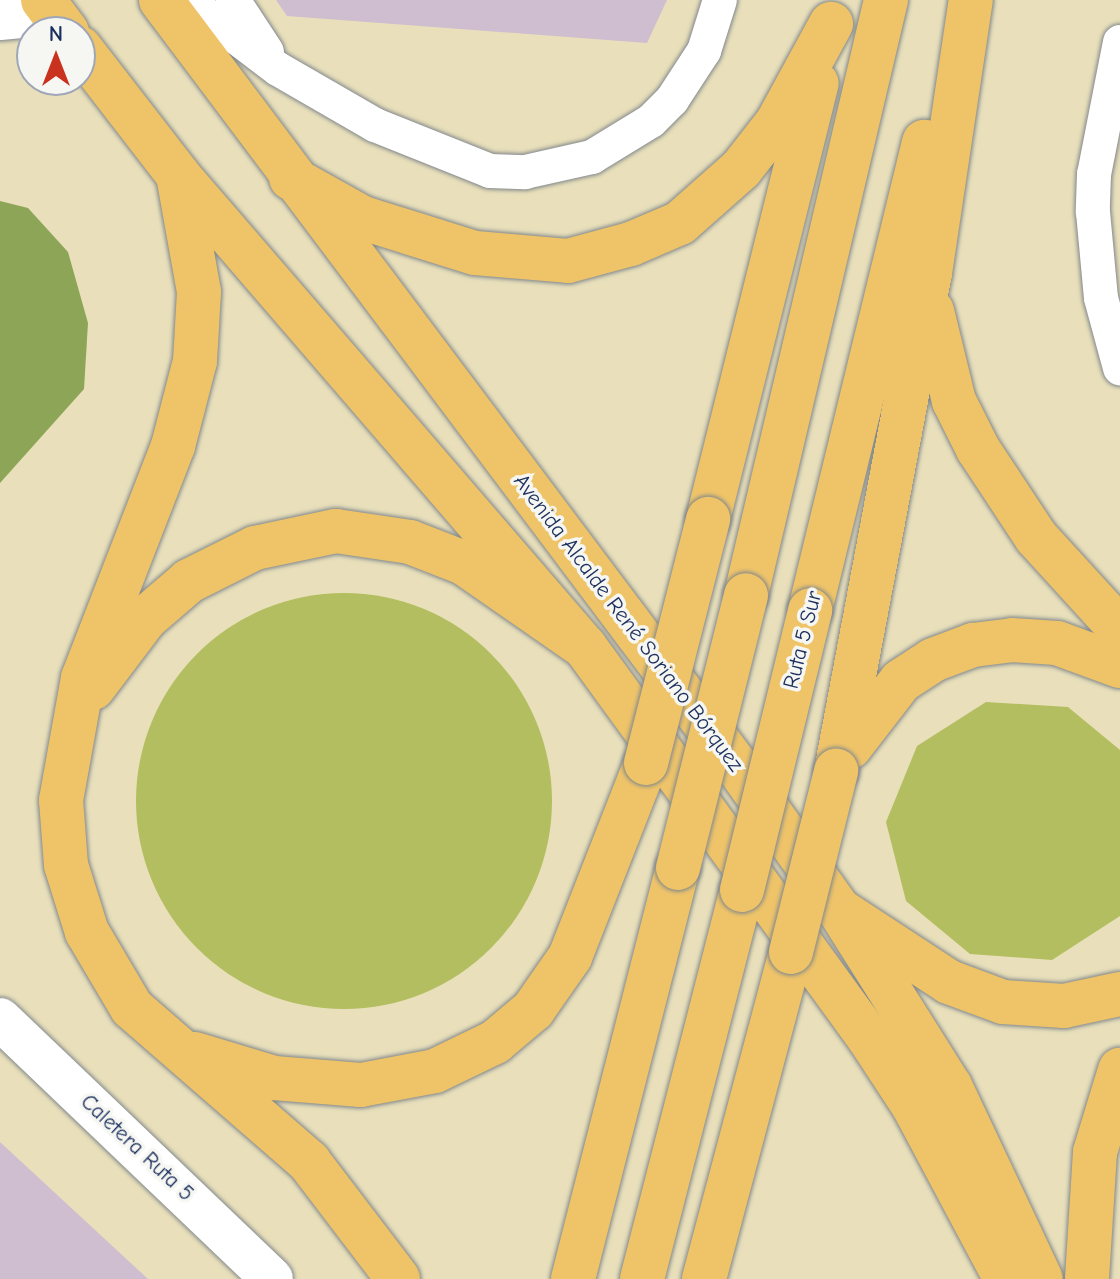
<!DOCTYPE html>
<html>
<head>
<meta charset="utf-8">
<style>
	body { margin:0 }
	#map { position:relative; width:1120px; height:1279px; overflow:hidden; background:#e9e0bb; font-family:"Comic Neue",sans-serif }
	div>[style] { position:absolute }
	.industrial>* { inset:0; background:#cfbdd0 }
	.green>* { inset:0; background:#b2be60 }
	.round { border-radius:50% }
	.forest>* { inset:0; background:#8da556 }
	.roads { filter:drop-shadow(0 0 2px #82888c) drop-shadow(0 0 2px #82888c) }
	.minor>* { height:34px; margin:-17px; padding:0 17px; transform-origin:17px; border-radius:17px; background:#fff }
	.tertiary>* { height:42px; margin:-21px; padding:0 21px; transform-origin:21px; border-radius:21px; background:#fff }
	.primary>* { height:44px; margin:-22px; padding:0 22px; transform-origin:22px; border-radius:22px; background:#efc469 }
	.motorway>* { height:44px; margin:-22px; padding:0 22px; transform-origin:22px; border-radius:22px; background:#efc469 }
	.bridges { filter:drop-shadow(0 0 2px #82888c) drop-shadow(0 0 2px #82888c) }
	.motorway-bridge>* { height:44px; margin:-22px; padding:0 22px; transform-origin:22px; border-radius:22px; background:#efc469 }
	span { translate:-50% -50%; white-space:nowrap; text-align:center; line-height:1.15; -webkit-text-stroke:7px #f6f6f2; paint-order:stroke }
	.street-label { font-size:22px; color:#1b2f5e }
	.north { position:absolute; left:16px; top:16px; width:80px; height:80px; box-sizing:border-box; background:#f6f6f2; border:2px solid #9ea6b7; border-radius:50%; rotate:0deg; font-size:22px; font-weight:700; line-height:32px; text-align:center; color:#1b2f5e }
	.north::after { content:''; display:block; margin:auto; width:28px; height:36px; background:#c8321e; clip-path:polygon(50% 0,100% 100%,50% 72%,0 100%) }
</style>
</head>
<body>
<div id="map">
	<div class="industrial">
		<i style="clip-path:polygon(276px 0,667px 0,647px 43px,287px 16px)"></i>
		<i style="clip-path:polygon(0 1142px,148px 1279px,0 1279px)"></i>
	</div>
	<div class="green">
		<i class="round" style="left:136px;top:593px;width:416px;height:416px"></i>
		<i style="clip-path:polygon(986px 702px,1068px 707px,1120px 750px,1120px 916px,1052px 960px,970px 954px,906px 901px,886px 822px,917px 746px)"></i>
	</div>
	<div class="forest">
		<i style="clip-path:polygon(0 201px,28px 208px,68px 252px,88px 323px,84px 389px,0 483px)"></i>
	</div>
	<div class="roads">
		<div class="minor">
			<i style="left:187px;top:0;width:114px;rotate:37.2deg"></i>
			<i style="left:278px;top:69px;width:112px;rotate:30deg"></i>
			<i style="left:375px;top:125px;width:124px;rotate:21.8deg"></i>
			<i style="left:490px;top:171px;width:35px;rotate:2deg"></i>
			<i style="left:525px;top:172px;width:69px;rotate:-12.6deg"></i>
			<i style="left:592px;top:157px;width:69px;rotate:-31.4deg"></i>
			<i style="left:651px;top:121px;width:30px;rotate:-45deg"></i>
			<i style="left:672px;top:100px;width:59px;rotate:-56.9deg"></i>
			<i style="left:704px;top:51px;width:53px;rotate:-72.6deg"></i>
			<i style="left:233px;top:0;width:62px;rotate:56.8deg"></i>
			<i style="left:1120px;top:42px;width:135px;rotate:101.1deg"></i>
			<i style="left:1094px;top:174px;width:38px;rotate:92deg"></i>
			<i style="left:1093px;top:212px;width:86px;rotate:84.7deg"></i>
			<i style="left:1101px;top:298px;width:73px;rotate:74.8deg"></i>
		</div>
		<div class="tertiary">
			<i style="left:0;top:19px;width:53px;rotate:-5.4deg"></i>
			<i style="left:0;top:1019px;width:376px;rotate:43.7deg"></i>
		</div>
		<div class="primary">
			<i style="left:43px;top:0;width:40px;rotate:53deg"></i>
			<i style="left:161px;top:0;width:957px;rotate:53.07deg"></i>
			<i style="left:736px;top:765px;width:178px;rotate:54.6deg"></i>
			<i style="left:839px;top:910px;width:208px;rotate:57.8deg"></i>
			<i style="left:950px;top:1086px;width:213px;rotate:64.8deg"></i>
			<i style="left:80px;top:48px;width:160px;rotate:52.3deg"></i>
			<i style="left:178px;top:175px;width:623px;rotate:49.23deg"></i>
			<i style="left:585px;top:647px;width:483px;rotate:54deg"></i>
			<i style="left:869px;top:1038px;width:80px;rotate:56.7deg"></i>
			<i style="left:913px;top:1105px;width:197px;rotate:61.9deg"></i>
		</div>
		<div class="motorway">
			<i style="left:178px;top:175px;width:119px;rotate:79.8deg"></i>
			<i style="left:199px;top:292px;width:69px;rotate:93.3deg"></i>
			<i style="left:195px;top:361px;width:88px;rotate:104.5deg"></i>
			<i style="left:173px;top:446px;width:249px;rotate:111.2deg"></i>
			<i style="left:83px;top:678px;width:124px;rotate:100.2deg"></i>
			<i style="left:61px;top:800px;width:65px;rotate:85.6deg"></i>
			<i style="left:66px;top:865px;width:70px;rotate:72.6deg"></i>
			<i style="left:87px;top:932px;width:88px;rotate:59.4deg"></i>
			<i style="left:132px;top:1008px;width:235px;rotate:41deg"></i>
			<i style="left:309px;top:1162px;width:147px;rotate:52.7deg"></i>
			<i style="left:291px;top:178px;width:82px;rotate:29.1deg"></i>
			<i style="left:363px;top:218px;width:117px;rotate:17.4deg"></i>
			<i style="left:475px;top:253px;width:93px;rotate:4.9deg"></i>
			<i style="left:568px;top:261px;width:65px;rotate:-15.1deg"></i>
			<i style="left:631px;top:244px;width:53px;rotate:-23.2deg"></i>
			<i style="left:680px;top:223px;width:81px;rotate:-41.5deg"></i>
			<i style="left:741px;top:169px;width:58px;rotate:-52deg"></i>
			<i style="left:777px;top:123px;width:113px;rotate:-61.4deg"></i>
			<i style="left:932px;top:311px;width:93px;rotate:76.3deg"></i>
			<i style="left:954px;top:401px;width:54px;rotate:63.4deg"></i>
			<i style="left:978px;top:449px;width:105px;rotate:56.6deg"></i>
			<i style="left:1036px;top:537px;width:125px;rotate:47.6deg"></i>
			<i style="left:708px;top:519px;width:449px;rotate:-76deg"></i>
			<i style="left:746px;top:595px;width:611px;rotate:-76.76deg"></i>
			<i style="left:810px;top:610px;width:482px;rotate:-76.3deg"></i>
			<i style="left:93px;top:688px;width:88px;rotate:-52.9deg"></i>
			<i style="left:146px;top:618px;width:57px;rotate:-40.7deg"></i>
			<i style="left:189px;top:581px;width:74px;rotate:-26.6deg"></i>
			<i style="left:255px;top:548px;width:83px;rotate:-11.9deg"></i>
			<i style="left:336px;top:531px;width:75px;rotate:8.5deg"></i>
			<i style="left:410px;top:542px;width:58px;rotate:21.3deg"></i>
			<i style="left:464px;top:563px;width:147px;rotate:34.8deg"></i>
			<i style="left:850px;top:747px;width:83px;rotate:-52.3deg"></i>
			<i style="left:901px;top:681px;width:38px;rotate:-33deg"></i>
			<i style="left:933px;top:660px;width:43px;rotate:-20.6deg"></i>
			<i style="left:973px;top:645px;width:39px;rotate:-7deg"></i>
			<i style="left:1012px;top:640px;width:45px;rotate:3.8deg"></i>
			<i style="left:1057px;top:643px;width:67px;rotate:20.1deg"></i>
			<i style="left:836px;top:771px;width:507px;rotate:-79.31deg"></i>
			<i style="left:930px;top:273px;width:276px;rotate:-81.5deg"></i>
			<i style="left:839px;top:910px;width:131px;rotate:33.2deg"></i>
			<i style="left:949px;top:982px;width:58px;rotate:20.3deg"></i>
			<i style="left:1003px;top:1002px;width:61px;rotate:3.8deg"></i>
			<i style="left:1064px;top:1006px;width:57px;rotate:-12.1deg"></i>
			<i style="left:195px;top:1054px;width:83px;rotate:16.9deg"></i>
			<i style="left:274px;top:1078px;width:87px;rotate:4.6deg"></i>
			<i style="left:361px;top:1085px;width:75px;rotate:-10.7deg"></i>
			<i style="left:435px;top:1071px;width:67px;rotate:-25.8deg"></i>
			<i style="left:495px;top:1042px;width:50px;rotate:-40.1deg"></i>
			<i style="left:533px;top:1010px;width:65px;rotate:-55.1deg"></i>
			<i style="left:570px;top:957px;width:208px;rotate:-68.6deg"></i>
			<i style="left:573px;top:1279px;width:424px;rotate:-75.7deg"></i>
			<i style="left:642px;top:1279px;width:402px;rotate:-75.6deg"></i>
			<i style="left:704px;top:1279px;width:338px;rotate:-75.1deg"></i>
			<i style="left:1087px;top:1279px;width:127px;rotate:-86.4deg"></i>
			<i style="left:1095px;top:1152px;width:86px;rotate:-73deg"></i>
		</div>
	</div>
	<div class="bridges">
		<div class="motorway-bridge">
			<i style="left:646px;top:763px;width:252px;rotate:-75.7deg"></i>
			<i style="left:678px;top:868px;width:281px;rotate:-76deg"></i>
			<i style="left:742px;top:890px;width:288px;rotate:-76.3deg"></i>
			<i style="left:791px;top:952px;width:187px;rotate:-76deg"></i>
		</div>
	</div>
	<div class="street-label">
		<span style="left:628px;top:623px;rotate:53deg">Avenida Alcalde René Soriano Bórquez</span>
		<span style="left:803px;top:640px;rotate:-76deg">Ruta 5 Sur</span>
		<span style="left:137px;top:1148px;rotate:43deg">Caletera Ruta 5</span>
	</div>
	<div class="north">N</div>
</div>
</body>
</html>
